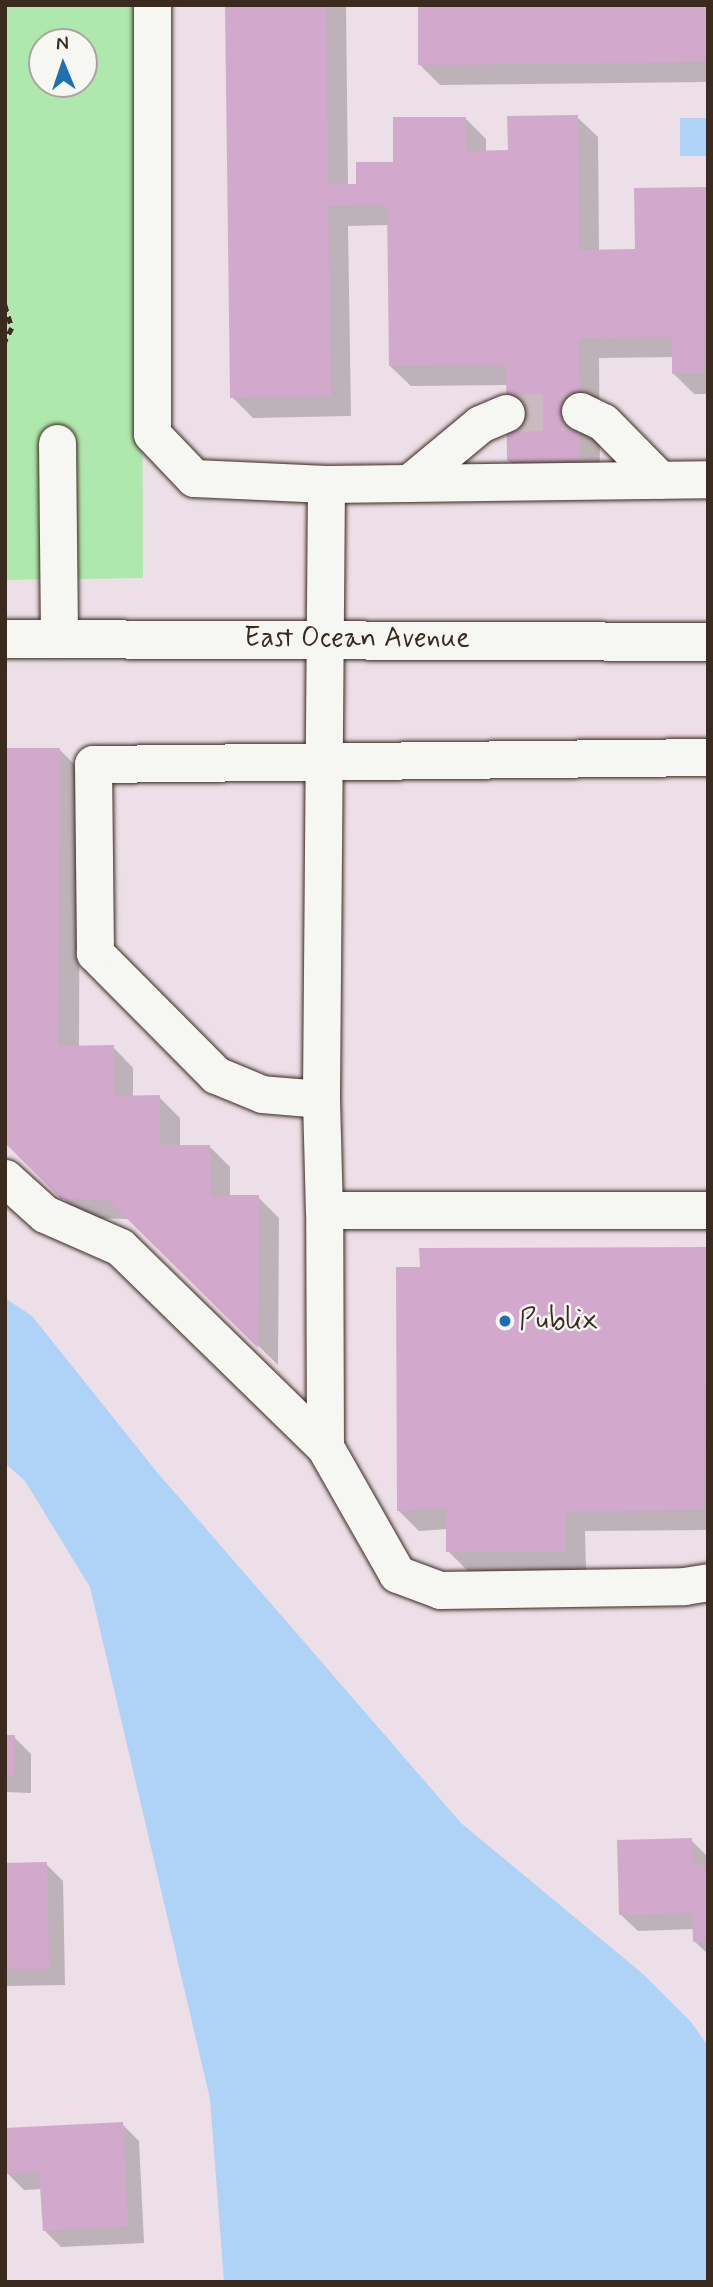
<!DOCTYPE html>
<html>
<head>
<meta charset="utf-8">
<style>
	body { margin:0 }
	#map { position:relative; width:713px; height:2287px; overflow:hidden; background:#ecdfe7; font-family:Mynerve,sans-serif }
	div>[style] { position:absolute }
	.green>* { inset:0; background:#afe8ac }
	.water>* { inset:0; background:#aed3f7 }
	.shadow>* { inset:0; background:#0003 }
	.building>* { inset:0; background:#d3a8cd }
	.minor-tunnel>* { height:37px; margin-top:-18.5px; transform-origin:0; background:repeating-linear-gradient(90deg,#c9bbbf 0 37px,transparent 0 55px) }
	.path>* { height:4.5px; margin-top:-2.25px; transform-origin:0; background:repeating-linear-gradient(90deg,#3b2a1e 0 7px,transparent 0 12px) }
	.roads { filter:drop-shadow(0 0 2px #3b2a1e) drop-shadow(0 0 2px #3b2a1e) }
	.minor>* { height:37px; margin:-18.5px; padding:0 18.5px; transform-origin:18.5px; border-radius:18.5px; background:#f6f6f2 }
	.major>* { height:38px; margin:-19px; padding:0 19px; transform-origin:19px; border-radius:19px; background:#f6f6f2 }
	.dots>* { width:19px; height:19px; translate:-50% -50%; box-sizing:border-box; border:4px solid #f6f6f2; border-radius:50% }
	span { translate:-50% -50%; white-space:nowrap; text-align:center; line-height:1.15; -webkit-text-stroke:5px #f6f6f2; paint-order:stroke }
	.street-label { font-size:28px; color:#3b2a1e }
	.poi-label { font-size:28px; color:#3b2a1e }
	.left { translate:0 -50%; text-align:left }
	.frame { position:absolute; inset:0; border:7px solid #3b2a1e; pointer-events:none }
	.north { position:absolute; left:28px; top:28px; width:70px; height:70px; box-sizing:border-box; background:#f6f6f2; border:2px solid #aba49d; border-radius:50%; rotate:358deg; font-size:19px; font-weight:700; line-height:28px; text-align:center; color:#3b2a1e }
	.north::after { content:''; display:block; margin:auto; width:24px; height:32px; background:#1f6fb2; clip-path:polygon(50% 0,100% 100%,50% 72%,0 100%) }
</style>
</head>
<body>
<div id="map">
	<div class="green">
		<i style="clip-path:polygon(evenodd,5px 5px,141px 5px,143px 578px,5px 580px,5px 5px,42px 42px,84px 42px,84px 84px,42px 84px,42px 42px)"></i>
	</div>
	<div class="water">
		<i style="clip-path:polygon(680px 118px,708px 118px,708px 156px,680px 156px)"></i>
		<i style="clip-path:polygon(5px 1298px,32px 1316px,156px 1471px,461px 1823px,643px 1974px,691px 2022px,708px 2046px,708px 2282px,224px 2282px,210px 2099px,90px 1587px,25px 1481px,5px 1463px)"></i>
	</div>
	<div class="shadow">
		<i style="clip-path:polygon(227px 5px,346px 5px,348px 185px,358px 185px,465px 118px,486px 139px,486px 152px,509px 152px,577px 117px,598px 137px,599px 251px,636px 251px,708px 188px,708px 394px,694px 394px,674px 374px,674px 357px,599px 358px,600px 480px,529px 481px,509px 461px,508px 385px,411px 386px,390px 366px,389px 225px,348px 226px,351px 416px,253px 418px,232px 397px)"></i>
		<i style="clip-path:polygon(708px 5px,708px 82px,440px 85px,420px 65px)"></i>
		<i style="clip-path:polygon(60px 750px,80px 770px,79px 1048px,113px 1047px,133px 1068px,133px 1097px,159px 1097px,180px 1118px,180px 1147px,209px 1146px,230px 1167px,230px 1197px,258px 1197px,279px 1218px,278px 1365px,129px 1219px,83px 1218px,5px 1141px)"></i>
		<i style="clip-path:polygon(708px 1248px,708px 1530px,585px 1531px,586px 1570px,469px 1572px,448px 1551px,448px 1529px,419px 1531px,398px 1510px)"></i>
		<i style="clip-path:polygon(5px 1737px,14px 1737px,31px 1754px,31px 1793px,5px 1792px)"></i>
		<i style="clip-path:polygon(691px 1840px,708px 1857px,708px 1954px,694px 1941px,694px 1929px,638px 1931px,621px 1915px)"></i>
		<i style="clip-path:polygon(5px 1864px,46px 1864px,63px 1881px,65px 1985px,5px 1986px)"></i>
		<i style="clip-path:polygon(122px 2124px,139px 2141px,144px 2243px,61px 2247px,44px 2230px,42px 2189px,24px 2190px,7px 2173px)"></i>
	</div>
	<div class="building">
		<i style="clip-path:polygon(225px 5px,326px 5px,328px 184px,356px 184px,356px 162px,393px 162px,393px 117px,466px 117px,466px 151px,508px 150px,507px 116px,578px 115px,579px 250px,635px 249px,634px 188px,708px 187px,704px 374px,672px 374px,672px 337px,579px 338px,580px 460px,507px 461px,506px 365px,389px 366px,387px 205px,328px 206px,331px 396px,230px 398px)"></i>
		<i style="clip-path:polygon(418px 5px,708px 5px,708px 62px,418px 65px)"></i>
		<i style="clip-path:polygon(5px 748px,60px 748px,58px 1046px,114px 1045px,113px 1096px,160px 1095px,160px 1145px,210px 1145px,211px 1195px,259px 1195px,258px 1348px,107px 1199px,61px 1199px,5px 1143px)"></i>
		<i style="clip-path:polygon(708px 1247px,704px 1510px,565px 1511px,566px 1551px,446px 1552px,446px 1508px,397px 1511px,396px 1267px,420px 1267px,419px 1248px)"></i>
		<i style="clip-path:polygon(5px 1735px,15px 1735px,14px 1777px,5px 1776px)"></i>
		<i style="clip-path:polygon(692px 1838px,693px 1865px,708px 1865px,708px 1941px,693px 1942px,692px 1913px,619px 1915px,617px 1840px)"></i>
		<i style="clip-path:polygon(47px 1862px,49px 1969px,5px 1969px,5px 1863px)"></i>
		<i style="clip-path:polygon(123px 2122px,128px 2226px,43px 2231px,39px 2172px,5px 2174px,5px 2128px)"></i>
	</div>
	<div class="minor-tunnel">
		<i style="left:506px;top:413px;width:74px;rotate:-1.5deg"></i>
	</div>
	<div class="path">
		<i style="left:5px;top:305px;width:24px;rotate:73deg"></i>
		<i style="left:12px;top:328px;width:16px;rotate:117deg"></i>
	</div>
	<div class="roads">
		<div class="minor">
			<i style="left:152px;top:5px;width:429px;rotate:90deg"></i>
			<i style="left:152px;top:434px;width:61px;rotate:46.3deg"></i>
			<i style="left:194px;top:478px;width:132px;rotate:2.6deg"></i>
			<i style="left:326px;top:484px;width:382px;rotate:-0.7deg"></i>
			<i style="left:580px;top:411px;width:25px;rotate:26deg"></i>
			<i style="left:603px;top:422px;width:81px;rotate:45.5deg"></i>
			<i style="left:57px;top:443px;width:196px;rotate:89.4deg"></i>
			<i style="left:409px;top:483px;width:92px;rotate:-39.7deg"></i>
			<i style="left:480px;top:424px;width:28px;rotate:-23deg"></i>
			<i style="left:326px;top:484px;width:615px;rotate:90.47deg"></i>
			<i style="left:321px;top:1099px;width:111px;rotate:88.5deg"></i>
			<i style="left:324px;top:1210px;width:384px"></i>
			<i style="left:321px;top:1099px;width:59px;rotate:-175.2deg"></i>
			<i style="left:262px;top:1094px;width:50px;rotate:-157.6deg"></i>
			<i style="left:216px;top:1075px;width:172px;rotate:-134.8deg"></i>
			<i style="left:95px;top:953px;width:189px;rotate:-90.6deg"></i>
			<i style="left:93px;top:764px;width:615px;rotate:-0.65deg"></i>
			<i style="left:5px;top:1178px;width:54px;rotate:42deg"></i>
			<i style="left:45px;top:1214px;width:82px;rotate:23.7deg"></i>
			<i style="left:120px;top:1247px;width:286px;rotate:44.3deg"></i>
			<i style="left:325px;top:1447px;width:237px;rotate:-90.2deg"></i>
			<i style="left:325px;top:1447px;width:146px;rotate:60.4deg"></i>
			<i style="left:397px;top:1574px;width:46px;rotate:20.4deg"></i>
			<i style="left:440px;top:1590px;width:244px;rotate:-0.9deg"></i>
			<i style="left:684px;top:1586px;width:24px;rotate:-9deg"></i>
		</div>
		<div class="major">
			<i style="left:5px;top:639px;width:703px;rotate:0.24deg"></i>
		</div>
	</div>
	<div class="dots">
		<i style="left:505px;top:1321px;background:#1f6fb2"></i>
	</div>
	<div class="street-label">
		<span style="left:357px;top:639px">East Ocean Avenue</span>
	</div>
	<div class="poi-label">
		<span class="left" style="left:519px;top:1321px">Publix</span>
	</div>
	<div class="frame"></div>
	<div class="north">N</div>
</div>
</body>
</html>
